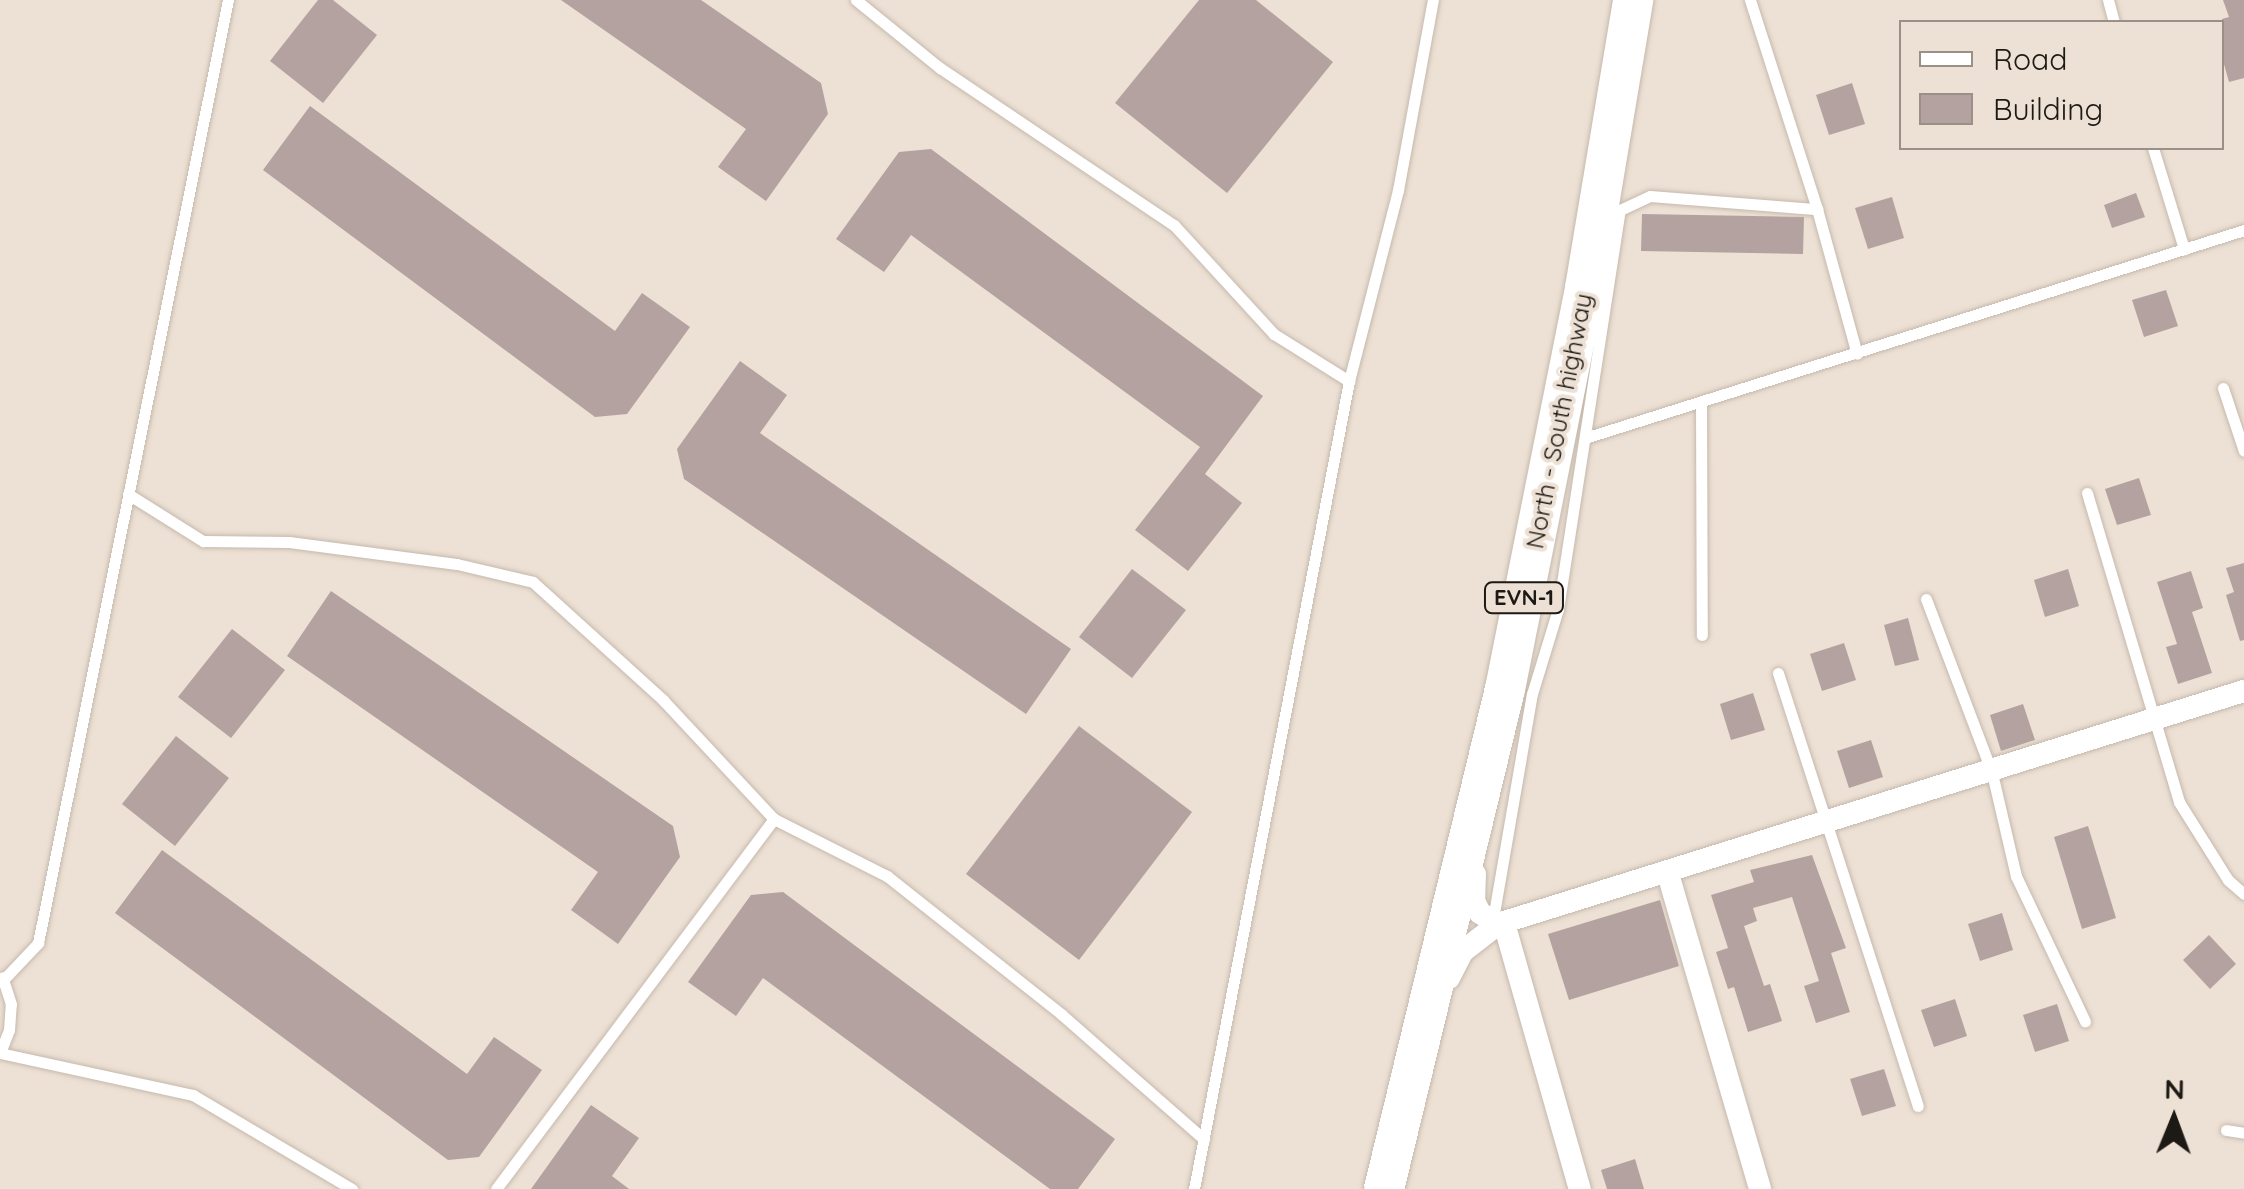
<!DOCTYPE html>
<html>
<head>
<meta charset="utf-8">
<style>
	body { margin:0 }
	#map { position:relative; width:2244px; height:1189px; overflow:hidden; background:#ede0d4; font-family:Quicksand,sans-serif }
	div>[style] { position:absolute }
	.building>* { inset:0; background:#b4a2a0 }
	.roads { filter:drop-shadow(0 0 2px #c5b9ad) drop-shadow(0 0 2px #c5b9ad) }
	.lane>* { height:11px; margin:-5.5px; padding:0 5.5px; transform-origin:5.5px; border-radius:5.5px; background:#fff }
	.street>* { height:22px; margin:-11px; padding:0 11px; transform-origin:11px; border-radius:11px; background:#fff }
	.highway>* { height:40px; margin:-20px; padding:0 20px; transform-origin:20px; border-radius:20px; background:#fff }
	span { translate:-50% -50%; white-space:nowrap; text-align:center; line-height:1.15; -webkit-text-stroke:8px #ede0d4; paint-order:stroke }
	.shield-label span { padding:2px 8px; background:#ede0d4; border:2px solid; border-radius:8px; -webkit-text-stroke-width:0 }
	.shield-label { font-size:22px; color:#1d1914; font-weight:700 }
	.street-label { font-size:25px; color:#1d1914 }
	.legend { position:absolute; left:1899px; top:20px; width:325px; height:130px; box-sizing:border-box; background:#ede0d4; border:2px solid #9a9087; margin:0; padding:12px 18px; list-style:none; font-size:30px; color:#1d1914 }
	.legend li { display:flex; align-items:center; gap:20px; height:50px }
	.legend b { width:50px; border:2px solid #9a9087 }
	.north { position:absolute; left:2124px; top:1069px; width:100px; height:100px; -webkit-text-stroke:8px #ede0d4; paint-order:stroke; rotate:1deg; font-size:28px; font-weight:700; line-height:40px; text-align:center; color:#1d1914 }
	.north::after { content:''; display:block; margin:auto; width:35px; height:45px; background:#1d1914; clip-path:polygon(50% 0,100% 100%,50% 72%,0 100%) }
</style>
</head>
<body>
<div id="map">
	<div class="building">
		<i style="clip-path:polygon(318px 0,333px 0,377px 35px,323px 103px,270px 61px)"></i>
		<i style="clip-path:polygon(561px 0,701px 0,821px 83px,828px 114px,766px 201px,718px 167px,746px 129px)"></i>
		<i style="clip-path:polygon(1199px 0,1256px 0,1333px 62px,1227px 193px,1115px 103px)"></i>
		<i style="clip-path:polygon(2223px 0,2244px 0,2244px 78px,2229px 82px,2222px 57px,2222px 19px,2229px 17px)"></i>
		<i style="clip-path:polygon(1852px 83px,1865px 124px,1829px 135px,1816px 95px)"></i>
		<i style="clip-path:polygon(310px 106px,615px 331px,642px 293px,690px 327px,627px 414px,595px 417px,263px 170px)"></i>
		<i style="clip-path:polygon(931px 149px,1263px 396px,1205px 474px,1242px 503px,1188px 571px,1135px 530px,1200px 447px,911px 235px,884px 272px,836px 239px,899px 152px)"></i>
		<i style="clip-path:polygon(2136px 193px,2145px 217px,2112px 228px,2104px 205px)"></i>
		<i style="clip-path:polygon(1892px 197px,1904px 238px,1868px 249px,1855px 208px)"></i>
		<i style="clip-path:polygon(1642px 214px,1804px 217px,1803px 254px,1641px 251px)"></i>
		<i style="clip-path:polygon(2166px 290px,2178px 326px,2144px 337px,2132px 300px)"></i>
		<i style="clip-path:polygon(740px 361px,787px 395px,760px 433px,1071px 649px,1026px 714px,684px 479px,677px 449px)"></i>
		<i style="clip-path:polygon(2139px 478px,2151px 515px,2117px 525px,2105px 489px)"></i>
		<i style="clip-path:polygon(2244px 563px,2244px 640px,2240px 641px,2226px 595px,2234px 592px,2226px 568px)"></i>
		<i style="clip-path:polygon(1132px 569px,1186px 610px,1132px 678px,1079px 637px)"></i>
		<i style="clip-path:polygon(2068px 569px,2079px 606px,2045px 617px,2034px 580px)"></i>
		<i style="clip-path:polygon(2191px 571px,2203px 608px,2192px 612px,2212px 673px,2178px 684px,2166px 647px,2177px 644px,2157px 582px)"></i>
		<i style="clip-path:polygon(331px 591px,673px 826px,680px 857px,618px 944px,571px 910px,598px 872px,287px 656px)"></i>
		<i style="clip-path:polygon(1908px 618px,1919px 660px,1895px 666px,1884px 625px)"></i>
		<i style="clip-path:polygon(232px 629px,285px 670px,231px 738px,178px 697px)"></i>
		<i style="clip-path:polygon(1844px 643px,1856px 680px,1822px 691px,1810px 654px)"></i>
		<i style="clip-path:polygon(1753px 693px,1765px 730px,1731px 740px,1720px 704px)"></i>
		<i style="clip-path:polygon(2023px 704px,2035px 740px,2001px 751px,1990px 715px)"></i>
		<i style="clip-path:polygon(1079px 726px,1192px 812px,1079px 960px,966px 874px)"></i>
		<i style="clip-path:polygon(176px 736px,229px 778px,175px 846px,122px 804px)"></i>
		<i style="clip-path:polygon(1871px 740px,1883px 777px,1849px 788px,1837px 751px)"></i>
		<i style="clip-path:polygon(2088px 826px,2116px 918px,2082px 929px,2054px 837px)"></i>
		<i style="clip-path:polygon(162px 850px,467px 1074px,494px 1037px,542px 1070px,479px 1157px,448px 1160px,115px 913px)"></i>
		<i style="clip-path:polygon(1812px 855px,1846px 948px,1831px 953px,1850px 1012px,1816px 1023px,1804px 986px,1819px 981px,1792px 897px,1753px 908px,1757px 921px,1744px 926px,1764px 986px,1770px 984px,1782px 1021px,1748px 1032px,1734px 987px,1728px 989px,1716px 952px,1728px 948px,1711px 895px,1754px 882px,1750px 870px)"></i>
		<i style="clip-path:polygon(783px 892px,1115px 1139px,1078px 1189px,1050px 1189px,763px 978px,736px 1016px,688px 982px,751px 895px)"></i>
		<i style="clip-path:polygon(1660px 900px,1679px 966px,1569px 1000px,1548px 934px)"></i>
		<i style="clip-path:polygon(2002px 913px,2013px 950px,1980px 961px,1968px 924px)"></i>
		<i style="clip-path:polygon(2209px 935px,2236px 964px,2210px 989px,2183px 960px)"></i>
		<i style="clip-path:polygon(1955px 999px,1967px 1036px,1934px 1047px,1921px 1010px)"></i>
		<i style="clip-path:polygon(2057px 1004px,2069px 1041px,2035px 1052px,2023px 1015px)"></i>
		<i style="clip-path:polygon(1884px 1069px,1896px 1106px,1862px 1116px,1850px 1079px)"></i>
		<i style="clip-path:polygon(591px 1105px,639px 1138px,612px 1176px,629px 1189px,531px 1189px)"></i>
		<i style="clip-path:polygon(1635px 1159px,1644px 1189px,1607px 1189px,1601px 1170px)"></i>
	</div>
	<div class="roads">
		<div class="lane">
			<i style="left:856px;top:0;width:108px;rotate:39deg"></i>
			<i style="left:940px;top:68px;width:282px;rotate:33.9deg"></i>
			<i style="left:1174px;top:225px;width:148px;rotate:47.5deg"></i>
			<i style="left:1274px;top:334px;width:89px;rotate:32.1deg"></i>
			<i style="left:1750px;top:0;width:219px;rotate:72.2deg"></i>
			<i style="left:1817px;top:209px;width:150px;rotate:74.6deg"></i>
			<i style="left:2108px;top:0;width:23px;rotate:75deg"></i>
			<i style="left:2153px;top:148px;width:106px;rotate:72.9deg"></i>
			<i style="left:2223px;top:388px;width:66px;rotate:71.6deg"></i>
			<i style="left:1701px;top:402px;width:233px;rotate:89.8deg"></i>
			<i style="left:1588px;top:437px;width:688px;rotate:-17.51deg"></i>
			<i style="left:2087px;top:493px;width:322px;rotate:73.4deg"></i>
			<i style="left:2179px;top:802px;width:92px;rotate:57.9deg"></i>
			<i style="left:2228px;top:880px;width:21px;rotate:41deg"></i>
			<i style="left:128px;top:494px;width:89px;rotate:32.1deg"></i>
			<i style="left:203px;top:541px;width:86px;rotate:0.7deg"></i>
			<i style="left:289px;top:542px;width:169px;rotate:7.5deg"></i>
			<i style="left:457px;top:564px;width:78px;rotate:13.3deg"></i>
			<i style="left:533px;top:582px;width:176px;rotate:42.2deg"></i>
			<i style="left:663px;top:700px;width:163px;rotate:47deg"></i>
			<i style="left:774px;top:819px;width:127px;rotate:26.8deg"></i>
			<i style="left:887px;top:876px;width:222px;rotate:38.4deg"></i>
			<i style="left:1061px;top:1014px;width:190px;rotate:41.2deg"></i>
			<i style="left:1926px;top:599px;width:186px;rotate:69.2deg"></i>
			<i style="left:1992px;top:773px;width:106px;rotate:76.9deg"></i>
			<i style="left:2016px;top:876px;width:161px;rotate:64.6deg"></i>
			<i style="left:1778px;top:673px;width:455px;rotate:72.1deg"></i>
			<i style="left:1493px;top:919px;width:228px;rotate:-80.2deg"></i>
			<i style="left:1532px;top:694px;width:89px;rotate:-73deg"></i>
			<i style="left:1558px;top:609px;width:404px;rotate:-81.2deg"></i>
			<i style="left:1620px;top:210px;width:33px;rotate:-25deg"></i>
			<i style="left:1650px;top:196px;width:168px;rotate:4.5deg"></i>
			<i style="left:4px;top:979px;width:50px;rotate:-46.6deg"></i>
			<i style="left:38px;top:943px;width:962px;rotate:-78.61deg"></i>
			<i style="left:0;top:1053px;width:198px;rotate:12.3deg"></i>
			<i style="left:193px;top:1095px;width:185px;rotate:30.6deg"></i>
			<i style="left:0;top:1053px;width:25px;rotate:-69deg"></i>
			<i style="left:9px;top:1030px;width:26px;rotate:-86deg"></i>
			<i style="left:11px;top:1004px;width:28px;rotate:-108deg"></i>
			<i style="left:2226px;top:1130px;width:18px;rotate:9deg"></i>
			<i style="left:496px;top:1189px;width:463px;rotate:-53.1deg"></i>
			<i style="left:1194px;top:1189px;width:823px;rotate:-79.14deg"></i>
			<i style="left:1349px;top:381px;width:197px;rotate:-75.6deg"></i>
			<i style="left:1398px;top:190px;width:193px;rotate:-79.6deg"></i>
		</div>
		<div class="street">
			<i style="left:1475px;top:874px;width:27px;rotate:92deg"></i>
			<i style="left:1474px;top:901px;width:13px;rotate:63deg"></i>
			<i style="left:1480px;top:913px;width:21px;rotate:31deg"></i>
			<i style="left:1668px;top:874px;width:328px;rotate:73.7deg"></i>
			<i style="left:1504px;top:923px;width:277px;rotate:74.1deg"></i>
			<i style="left:1449px;top:978px;width:29px;rotate:-63deg"></i>
			<i style="left:1462px;top:952px;width:46px;rotate:-37.9deg"></i>
			<i style="left:1498px;top:924px;width:782px;rotate:-17.35deg"></i>
		</div>
		<div class="highway">
			<i style="left:1384px;top:1189px;width:514px;rotate:-76.4deg"></i>
			<i style="left:1505px;top:689px;width:409px;rotate:-78.7deg"></i>
			<i style="left:1585px;top:288px;width:292px;rotate:-80.5deg"></i>
		</div>
	</div>
	<div class="shield-label">
		<span style="left:1524px;top:598px">EVN-1</span>
	</div>
	<div class="street-label">
		<span style="left:1559px;top:421px;rotate:-79deg">North - South highway</span>
	</div>
	<ul class="legend">
	<li><b style="height:12px;background:#fff"></b>Road</li>
	<li><b style="height:28px;background:#b4a2a0"></b>Building</li>
	</ul>
	<div class="north">N</div>
</div>
</body>
</html>
